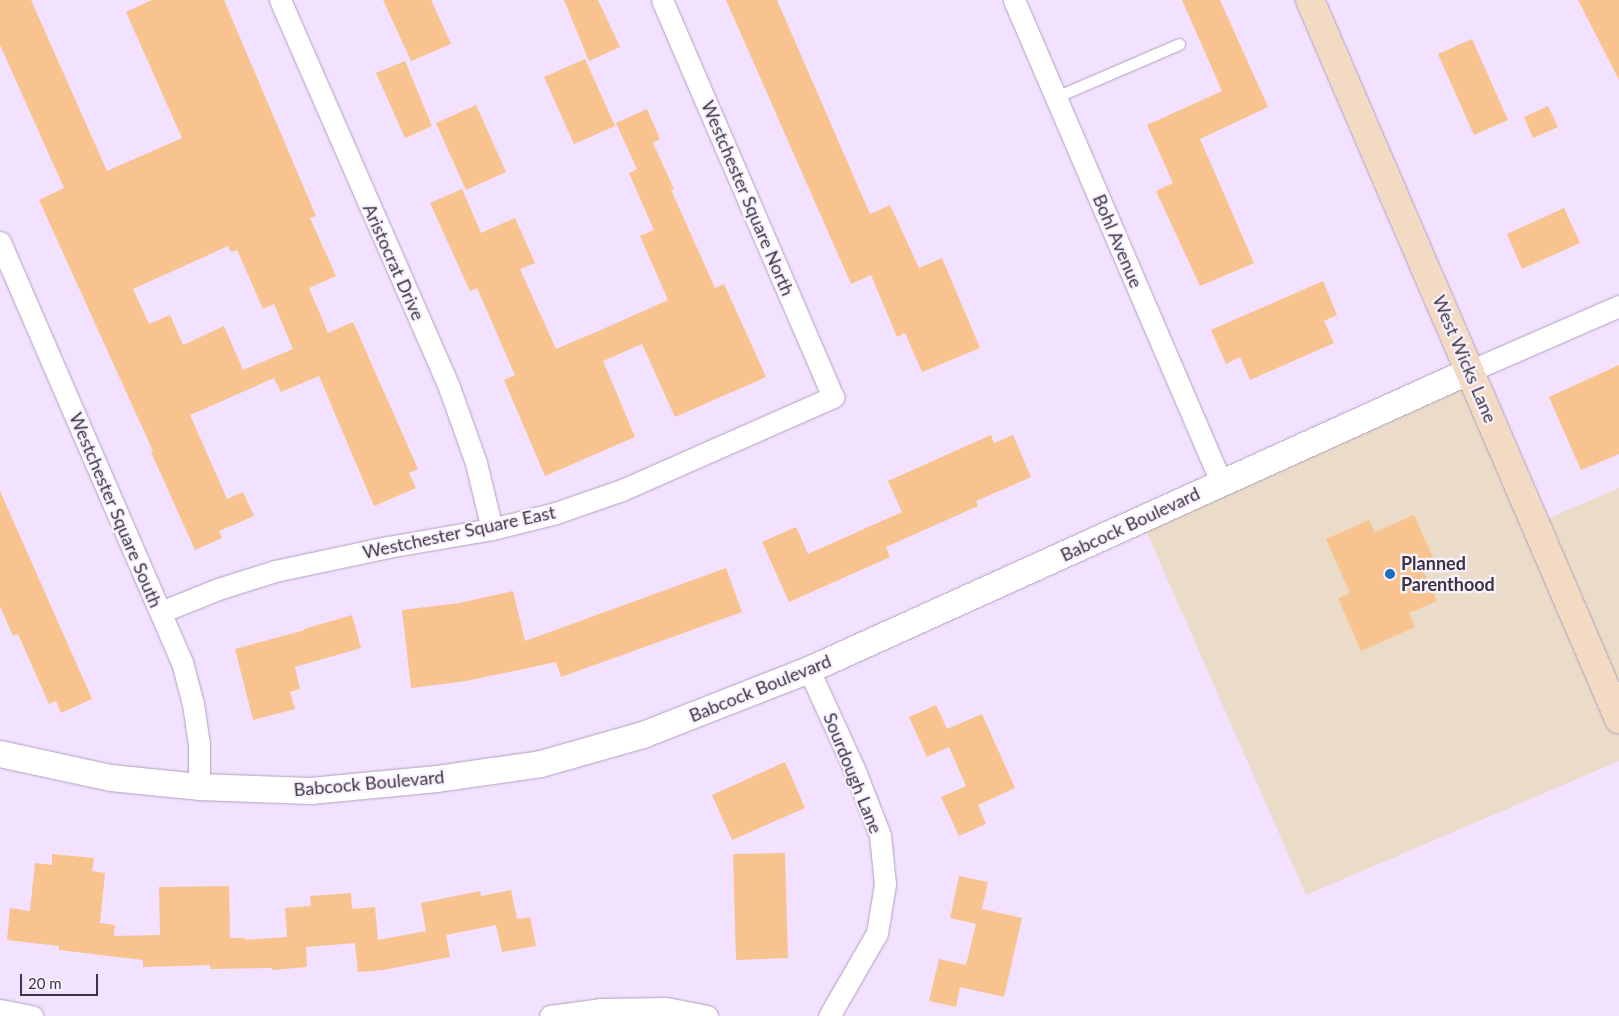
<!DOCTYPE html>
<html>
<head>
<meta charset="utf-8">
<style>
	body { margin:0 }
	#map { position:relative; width:1619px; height:1016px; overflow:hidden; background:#f2e1ff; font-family:Lato,sans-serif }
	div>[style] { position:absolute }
	.commercial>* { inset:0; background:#ebdcc9 }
	.building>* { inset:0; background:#f8c38f }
	.roads { filter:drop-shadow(0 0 1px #b1a1bd) drop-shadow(0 0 1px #b1a1bd) }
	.service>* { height:11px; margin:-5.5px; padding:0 5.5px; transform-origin:5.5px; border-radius:5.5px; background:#fff }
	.minor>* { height:21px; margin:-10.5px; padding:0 10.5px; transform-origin:10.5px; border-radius:10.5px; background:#fff }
	.tertiary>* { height:26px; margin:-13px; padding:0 13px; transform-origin:13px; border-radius:13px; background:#fff }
	.secondary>* { height:28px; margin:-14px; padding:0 14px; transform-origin:14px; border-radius:14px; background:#f3dac3 }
	.dots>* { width:14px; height:14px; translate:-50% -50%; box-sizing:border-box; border:2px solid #f9f2ff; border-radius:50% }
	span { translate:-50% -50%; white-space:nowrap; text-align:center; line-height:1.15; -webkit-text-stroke:4.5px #f9f2ff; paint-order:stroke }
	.street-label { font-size:18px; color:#3c3541 }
	.poi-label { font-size:18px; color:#3c3541; font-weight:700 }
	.left { translate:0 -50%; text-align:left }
	.scale { position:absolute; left:20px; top:974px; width:78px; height:22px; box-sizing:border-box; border:2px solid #3c3541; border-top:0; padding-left:6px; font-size:15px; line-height:18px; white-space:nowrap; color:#3c3541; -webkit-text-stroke:4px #f9f2ff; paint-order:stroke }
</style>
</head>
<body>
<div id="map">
	<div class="commercial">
		<i style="clip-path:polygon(1470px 371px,1535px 524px,1619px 488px,1619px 761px,1306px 895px,1141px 519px)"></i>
	</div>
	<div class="building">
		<i style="clip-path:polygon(evenodd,0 0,31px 0,107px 171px,182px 138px,126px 12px,152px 0,224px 0,316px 216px,310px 218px,336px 276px,309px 288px,328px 333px,353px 322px,418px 469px,409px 473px,416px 488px,374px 506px,319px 376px,281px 392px,274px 378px,190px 415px,227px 499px,243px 492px,254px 516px,219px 531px,222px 538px,195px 550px,151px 452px,153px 451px,39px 200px,64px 188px,0 45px,0 0,228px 246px,231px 252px,237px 250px,263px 309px,274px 304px,293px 349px,243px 370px,224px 326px,183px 345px,170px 315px,149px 324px,133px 289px,228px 246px)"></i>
		<i style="clip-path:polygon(383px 0,431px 0,451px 44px,411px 61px)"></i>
		<i style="clip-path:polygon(564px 0,598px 0,620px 47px,589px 61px)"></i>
		<i style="clip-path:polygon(726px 0,777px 0,870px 214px,890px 205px,919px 268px,942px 258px,980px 348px,922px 372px,905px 333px,897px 337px,871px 275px,851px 284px)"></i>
		<i style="clip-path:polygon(1182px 0,1220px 0,1268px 107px,1200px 139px,1254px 263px,1200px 286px,1156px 191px,1173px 183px,1147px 125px,1222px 91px)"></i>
		<i style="clip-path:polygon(1578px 0,1619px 0,1619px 80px)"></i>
		<i style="clip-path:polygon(1472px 39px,1508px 120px,1474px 135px,1438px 54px)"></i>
		<i style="clip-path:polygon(585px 59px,615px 126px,574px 144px,544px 77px)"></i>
		<i style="clip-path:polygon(405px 61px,432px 126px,405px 138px,376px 73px)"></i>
		<i style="clip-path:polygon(476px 105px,506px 172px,466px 190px,436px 123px)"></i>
		<i style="clip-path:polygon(1548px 106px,1558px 127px,1533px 138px,1524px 117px)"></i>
		<i style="clip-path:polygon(647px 109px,660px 139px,653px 143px,674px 189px,671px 190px,715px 288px,724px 284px,766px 377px,675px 417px,642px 344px,603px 361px,635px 437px,545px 476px,504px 380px,515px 375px,477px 288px,470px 291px,430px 203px,462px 189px,481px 233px,515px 218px,535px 263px,520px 269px,556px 349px,603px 329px,668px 300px,640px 236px,654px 230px,629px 173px,637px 169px,616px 123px)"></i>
		<i style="clip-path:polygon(1564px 208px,1580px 243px,1522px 269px,1507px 234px)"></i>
		<i style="clip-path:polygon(1323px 281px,1337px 315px,1324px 321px,1334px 343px,1250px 380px,1240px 357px,1226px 364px,1211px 330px)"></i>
		<i style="clip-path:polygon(1619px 365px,1619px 454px,1581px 470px,1549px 397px)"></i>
		<i style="clip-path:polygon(991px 435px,994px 443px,1013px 435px,1031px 477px,976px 501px,978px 506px,886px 547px,890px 557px,789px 602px,762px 542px,796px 527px,808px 554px,902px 512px,888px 481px)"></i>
		<i style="clip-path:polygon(0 491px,92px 699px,61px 713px,56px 701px,49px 704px,18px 634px,13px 636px,0 606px)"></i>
		<i style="clip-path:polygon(1414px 515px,1435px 562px,1422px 568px,1437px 601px,1409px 613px,1415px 627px,1361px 651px,1338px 598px,1350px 593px,1326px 539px,1369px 520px,1375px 532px)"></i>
		<i style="clip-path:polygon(726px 568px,742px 612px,561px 677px,556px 662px,466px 681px,411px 688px,402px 610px,459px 603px,513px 591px,525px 641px)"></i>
		<i style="clip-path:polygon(352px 615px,361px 648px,295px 667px,300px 689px,290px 692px,295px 709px,253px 720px,235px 649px,305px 630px,304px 629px)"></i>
		<i style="clip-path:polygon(936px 705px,947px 729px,982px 714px,1015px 788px,978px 805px,986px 824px,959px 836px,941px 797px,966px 786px,949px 747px,927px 757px,909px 717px)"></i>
		<i style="clip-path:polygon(785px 762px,805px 808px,732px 840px,712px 795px)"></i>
		<i style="clip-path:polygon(785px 853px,788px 958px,736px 960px,733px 854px)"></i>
		<i style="clip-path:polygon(52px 854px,94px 858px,92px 871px,105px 873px,100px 923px,115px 925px,114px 936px,160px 935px,159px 887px,229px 886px,230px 938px,245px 938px,245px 940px,287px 937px,285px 908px,311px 906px,310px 896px,351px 893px,352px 909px,375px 907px,378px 940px,426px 931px,421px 903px,480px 891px,481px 896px,511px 890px,517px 919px,530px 917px,536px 946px,502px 952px,496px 925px,446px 935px,450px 957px,383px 970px,358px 972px,355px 943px,306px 947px,307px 967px,272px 970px,272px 968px,210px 969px,210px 965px,143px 967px,143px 960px,59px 950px,59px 946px,7px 940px,10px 908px,30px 911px,35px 863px,52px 865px)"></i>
		<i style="clip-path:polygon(959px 876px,988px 882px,982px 909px,1022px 918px,1004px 997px,960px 987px,956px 1007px,929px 1001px,939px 959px,966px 965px,976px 924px,950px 918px)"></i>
	</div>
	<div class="roads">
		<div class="service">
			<i style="left:1056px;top:97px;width:134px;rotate:-23.3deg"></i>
		</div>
		<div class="minor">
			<i style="left:280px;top:0;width:422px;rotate:66.4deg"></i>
			<i style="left:449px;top:387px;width:81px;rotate:70.4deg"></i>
			<i style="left:476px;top:463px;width:68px;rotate:76.4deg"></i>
			<i style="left:1014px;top:0;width:525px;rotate:66.76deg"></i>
			<i style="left:0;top:242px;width:458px;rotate:66.6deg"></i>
			<i style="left:182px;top:662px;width:43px;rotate:75.3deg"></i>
			<i style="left:193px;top:704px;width:40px;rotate:81.5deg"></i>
			<i style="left:199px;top:744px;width:43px;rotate:90deg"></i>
			<i style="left:1470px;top:371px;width:163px;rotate:-23.6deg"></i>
			<i style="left:161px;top:612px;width:61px;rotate:-22deg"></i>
			<i style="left:218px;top:589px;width:60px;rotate:-17.5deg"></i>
			<i style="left:275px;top:571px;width:116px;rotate:-12deg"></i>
			<i style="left:388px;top:547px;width:106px;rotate:-9.8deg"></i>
			<i style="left:492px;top:529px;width:66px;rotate:-14deg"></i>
			<i style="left:556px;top:513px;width:70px;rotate:-19.2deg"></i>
			<i style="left:622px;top:490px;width:231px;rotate:-23.8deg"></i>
			<i style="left:833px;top:397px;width:432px;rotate:-113.3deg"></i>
			<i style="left:809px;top:670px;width:111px;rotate:65.5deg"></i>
			<i style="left:855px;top:771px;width:69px;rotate:68.7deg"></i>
			<i style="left:880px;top:835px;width:49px;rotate:84.2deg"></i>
			<i style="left:885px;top:884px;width:50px;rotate:99.3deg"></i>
			<i style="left:877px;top:933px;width:96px;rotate:120deg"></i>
			<i style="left:0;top:1010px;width:33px;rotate:11deg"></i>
			<i style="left:550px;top:1016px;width:51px;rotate:-7.8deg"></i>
			<i style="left:601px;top:1009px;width:65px;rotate:-0.9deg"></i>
			<i style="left:666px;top:1008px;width:42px;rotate:11deg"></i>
		</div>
		<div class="tertiary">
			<i style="left:0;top:754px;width:114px;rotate:12.2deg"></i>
			<i style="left:111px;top:778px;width:88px;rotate:5.8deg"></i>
			<i style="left:199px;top:787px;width:112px;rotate:2deg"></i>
			<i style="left:311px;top:791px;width:127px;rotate:-5.4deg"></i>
			<i style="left:437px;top:779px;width:105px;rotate:-8.2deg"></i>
			<i style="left:541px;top:764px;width:106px;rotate:-15.9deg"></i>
			<i style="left:643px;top:735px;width:178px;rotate:-21.4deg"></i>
			<i style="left:809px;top:670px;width:725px;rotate:-24.34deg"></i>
		</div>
		<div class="secondary">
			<i style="left:1310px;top:0;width:783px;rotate:66.74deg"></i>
		</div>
	</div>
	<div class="dots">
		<i style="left:1390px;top:574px;background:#196fbd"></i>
	</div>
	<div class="street-label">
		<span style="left:748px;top:198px;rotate:67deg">Westchester Square North</span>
		<span style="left:1118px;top:241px;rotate:67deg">Bohl Avenue</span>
		<span style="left:394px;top:262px;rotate:66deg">Aristocrat Drive</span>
		<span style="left:1465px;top:359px;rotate:67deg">West Wicks Lane</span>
		<span style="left:116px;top:510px;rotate:67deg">Westchester Square South</span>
		<span style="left:1130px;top:524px;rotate:-25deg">Babcock Boulevard</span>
		<span style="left:459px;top:532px;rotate:-12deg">Westchester Square East</span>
		<span style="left:760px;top:688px;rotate:-22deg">Babcock Boulevard</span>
		<span style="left:853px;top:773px;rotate:68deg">Sourdough Lane</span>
		<span style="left:369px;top:783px;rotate:-5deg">Babcock Boulevard</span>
	</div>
	<div class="poi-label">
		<span class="left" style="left:1401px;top:574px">Planned<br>Parenthood</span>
	</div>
	<div class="scale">20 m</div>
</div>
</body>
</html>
